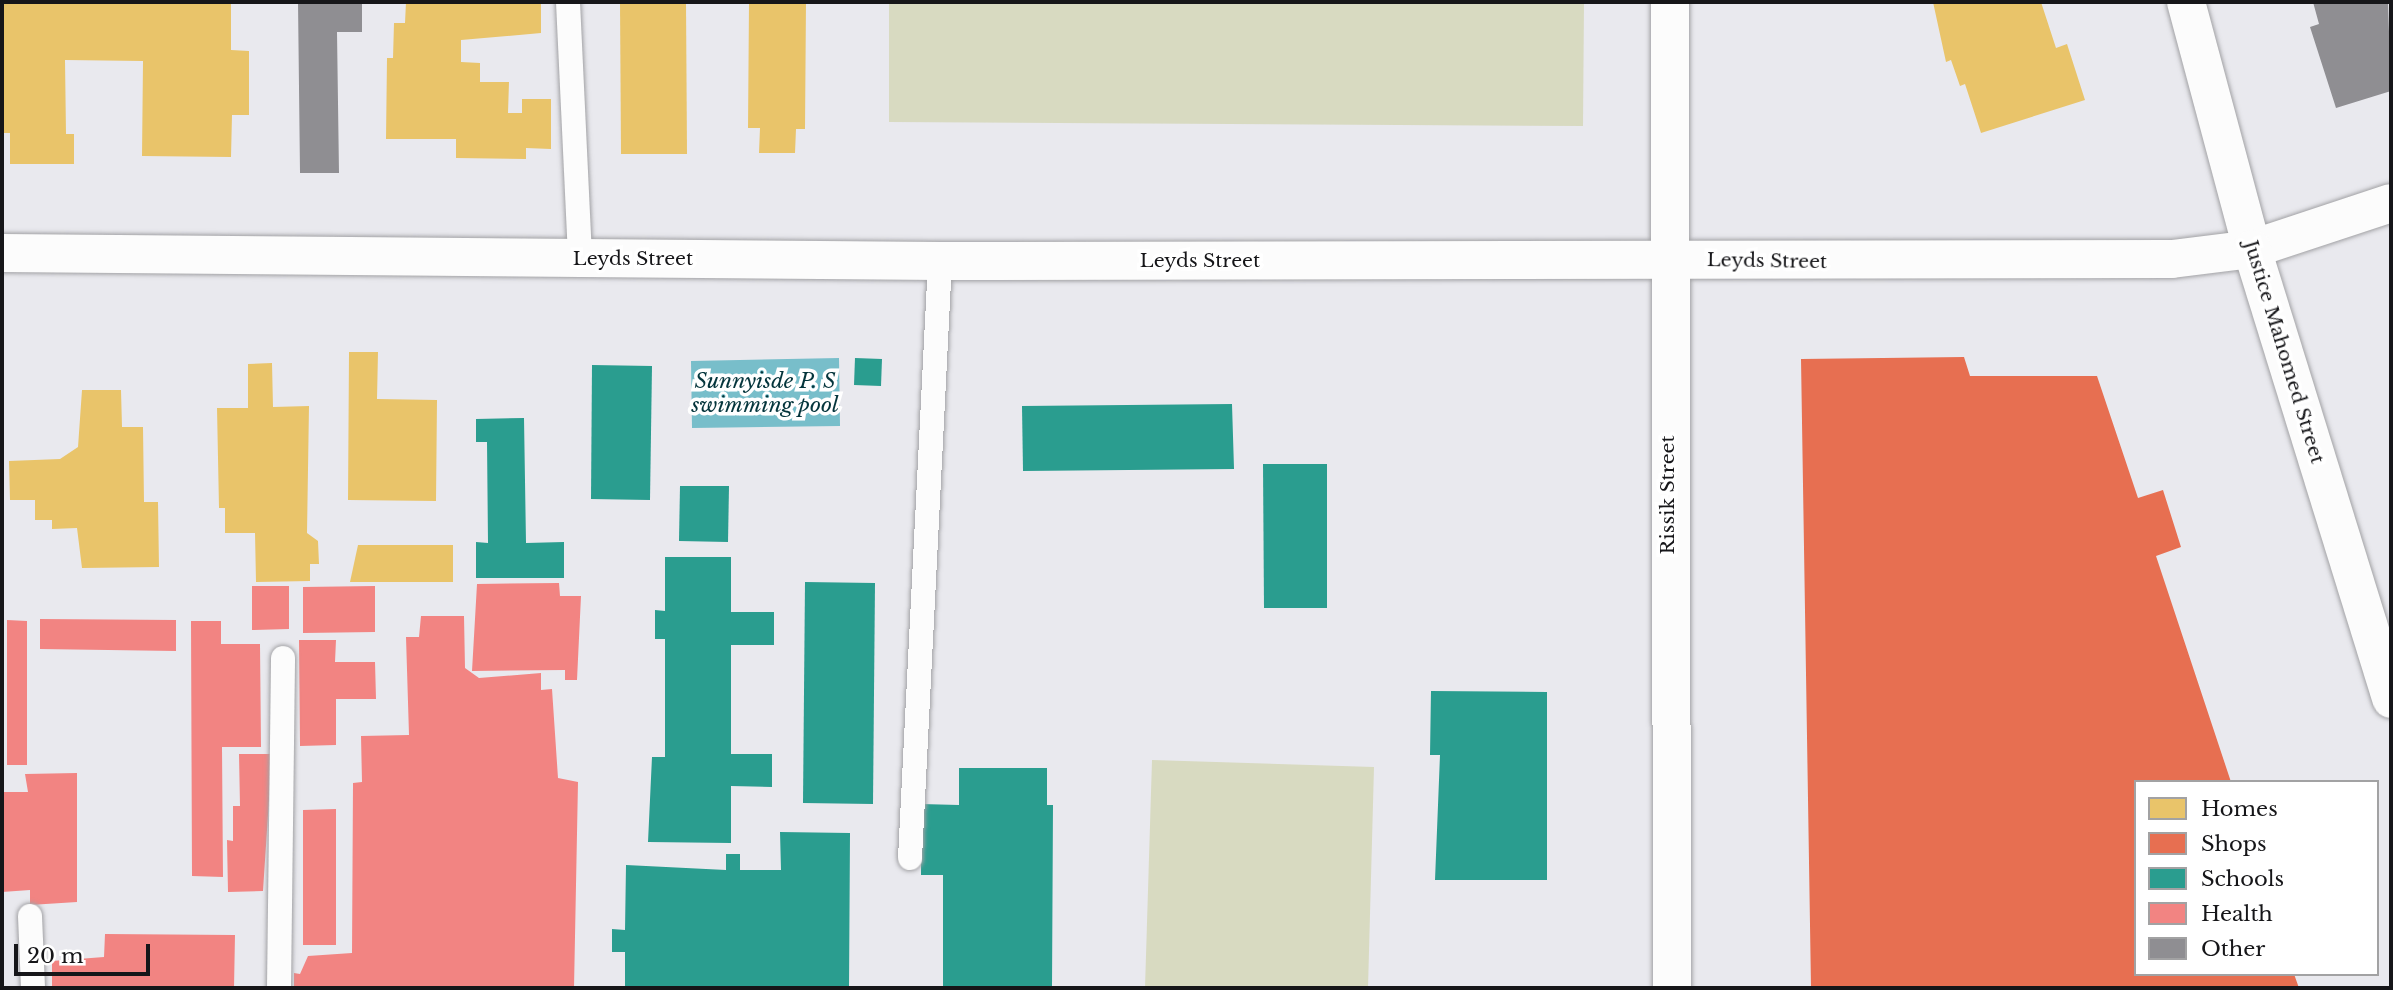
<!DOCTYPE html>
<html>
<head>
<meta charset="utf-8">
<style>
	body { margin:0 }
	#map { position:relative; width:2393px; height:990px; overflow:hidden; background:#e9e9ee; font-family:"Libre Baskerville",serif }
	div>[style] { position:absolute }
	.green>* { inset:0; background:#d8dac1 }
	.water>* { inset:0; background:#78beca }
	.homes>* { inset:0; background:#e9c46a }
	.shops>* { inset:0; background:#e76f51 }
	.schools>* { inset:0; background:#2a9d8f }
	.health>* { inset:0; background:#f28482 }
	.building>* { inset:0; background:#8f8e92 }
	.roads { filter:drop-shadow(0 0 2px #a2a2a5) drop-shadow(0 0 2px #a2a2a5) }
	.lane>* { height:24px; margin:-12px; padding:0 12px; transform-origin:12px; border-radius:12px; background:#fcfcfc }
	.street>* { height:38px; margin:-19px; padding:0 19px; transform-origin:19px; border-radius:19px; background:#fcfcfc }
	.secondary>* { height:38px; margin:-19px; padding:0 19px; transform-origin:19px; border-radius:19px; background:#fcfcfc }
	span { translate:-50% -50%; white-space:nowrap; text-align:center; line-height:1.15; -webkit-text-stroke:7px #fff; paint-order:stroke }
	.street-label { font-size:19px; color:#161619 }
	.water-label { font-size:21px; color:#04353c; font-style:italic }
	.frame { position:absolute; inset:0; border:4px solid #161619; pointer-events:none }
	.legend { position:absolute; left:2134px; top:780px; width:245px; height:196px; box-sizing:border-box; background:#fff; border:2px solid #a2a2a3; margin:0; padding:9px 12px; list-style:none; font-size:21px; color:#161619 }
	.legend li { display:flex; align-items:center; gap:14px; height:35px }
	.legend b { width:35px; border:2px solid #a2a2a3 }
	.scale { position:absolute; left:14px; top:944px; width:136px; height:32px; box-sizing:border-box; border:4px solid #161619; border-top:0; padding-left:9px; font-size:21px; line-height:24px; white-space:nowrap; color:#161619; -webkit-text-stroke:5px #fff; paint-order:stroke }
</style>
</head>
<body>
<div id="map">
	<div class="green">
		<i style="clip-path:polygon(889px 2px,1584px 2px,1583px 126px,889px 122px)"></i>
		<i style="clip-path:polygon(1152px 760px,1374px 767px,1368px 988px,1145px 988px)"></i>
	</div>
	<div class="water">
		<i style="clip-path:polygon(839px 358px,840px 426px,692px 428px,691px 361px)"></i>
	</div>
	<div class="homes">
		<i style="clip-path:polygon(2px 2px,231px 2px,231px 50px,249px 51px,249px 115px,232px 115px,231px 157px,142px 156px,143px 61px,65px 60px,66px 134px,74px 134px,74px 164px,10px 164px,10px 133px,2px 133px)"></i>
		<i style="clip-path:polygon(406px 2px,541px 2px,541px 33px,461px 40px,461px 62px,480px 63px,480px 82px,509px 82px,508px 113px,522px 113px,522px 99px,551px 99px,551px 149px,526px 148px,526px 159px,456px 158px,456px 139px,386px 139px,387px 58px,393px 58px,394px 23px,405px 23px)"></i>
		<i style="clip-path:polygon(620px 2px,686px 2px,687px 154px,621px 154px)"></i>
		<i style="clip-path:polygon(749px 2px,806px 2px,805px 129px,796px 129px,795px 153px,759px 153px,760px 128px,748px 128px)"></i>
		<i style="clip-path:polygon(1933px 2px,2041px 2px,2056px 48px,2067px 44px,2085px 100px,1981px 133px,1965px 84px,1960px 86px,1951px 60px,1946px 62px)"></i>
		<i style="clip-path:polygon(349px 352px,378px 352px,377px 399px,437px 400px,436px 501px,348px 500px)"></i>
		<i style="clip-path:polygon(272px 363px,273px 407px,309px 406px,307px 533px,318px 541px,319px 564px,310px 564px,310px 581px,256px 582px,255px 533px,225px 533px,225px 508px,219px 508px,217px 408px,248px 408px,248px 364px)"></i>
		<i style="clip-path:polygon(82px 390px,121px 390px,122px 427px,143px 427px,144px 502px,158px 502px,159px 567px,82px 568px,77px 528px,52px 529px,52px 520px,35px 520px,35px 500px,10px 500px,9px 461px,60px 459px,78px 447px)"></i>
		<i style="clip-path:polygon(358px 545px,453px 545px,453px 582px,350px 582px)"></i>
	</div>
	<div class="shops">
		<i style="clip-path:polygon(1964px 357px,1970px 376px,2097px 376px,2138px 498px,2163px 490px,2181px 547px,2156px 556px,2231px 782px,2136px 782px,2136px 974px,2294px 974px,2299px 988px,1811px 988px,1801px 359px)"></i>
	</div>
	<div class="schools">
		<i style="clip-path:polygon(855px 358px,882px 359px,881px 386px,854px 385px)"></i>
		<i style="clip-path:polygon(592px 365px,652px 366px,650px 500px,591px 499px)"></i>
		<i style="clip-path:polygon(1232px 404px,1234px 469px,1023px 471px,1022px 406px)"></i>
		<i style="clip-path:polygon(524px 418px,526px 543px,564px 542px,564px 578px,476px 578px,476px 542px,488px 543px,487px 442px,476px 442px,476px 419px)"></i>
		<i style="clip-path:polygon(1263px 464px,1327px 464px,1327px 608px,1264px 608px)"></i>
		<i style="clip-path:polygon(680px 486px,729px 486px,728px 542px,679px 541px)"></i>
		<i style="clip-path:polygon(665px 557px,731px 557px,731px 612px,774px 612px,774px 645px,731px 645px,731px 754px,772px 754px,772px 787px,731px 786px,731px 843px,648px 842px,652px 757px,665px 757px,665px 639px,655px 639px,655px 610px,665px 611px)"></i>
		<i style="clip-path:polygon(805px 582px,875px 583px,873px 804px,803px 803px)"></i>
		<i style="clip-path:polygon(1431px 691px,1547px 692px,1547px 880px,1435px 880px,1440px 755px,1430px 755px)"></i>
		<i style="clip-path:polygon(959px 768px,1047px 768px,1047px 805px,1053px 805px,1052px 988px,943px 988px,943px 875px,921px 875px,921px 804px,959px 805px)"></i>
		<i style="clip-path:polygon(780px 832px,850px 833px,849px 988px,625px 988px,625px 952px,612px 952px,612px 929px,625px 930px,626px 865px,726px 870px,726px 854px,740px 854px,740px 870px,781px 870px)"></i>
	</div>
	<div class="health">
		<i style="clip-path:polygon(559px 583px,560px 596px,581px 596px,577px 680px,565px 680px,565px 670px,472px 671px,477px 584px)"></i>
		<i style="clip-path:polygon(252px 586px,289px 586px,289px 629px,252px 630px)"></i>
		<i style="clip-path:polygon(375px 586px,375px 632px,303px 633px,303px 587px)"></i>
		<i style="clip-path:polygon(421px 616px,464px 616px,465px 668px,479px 678px,541px 673px,541px 690px,552px 689px,558px 778px,578px 782px,574px 988px,294px 988px,294px 973px,300px 974px,308px 956px,352px 953px,353px 783px,362px 782px,361px 736px,409px 735px,406px 637px,419px 637px)"></i>
		<i style="clip-path:polygon(40px 619px,176px 620px,176px 651px,40px 649px)"></i>
		<i style="clip-path:polygon(7px 620px,27px 621px,27px 765px,7px 765px)"></i>
		<i style="clip-path:polygon(191px 621px,221px 621px,221px 644px,260px 644px,261px 747px,222px 747px,223px 877px,192px 876px)"></i>
		<i style="clip-path:polygon(299px 640px,336px 640px,335px 662px,375px 662px,376px 699px,336px 699px,336px 745px,300px 746px)"></i>
		<i style="clip-path:polygon(239px 754px,272px 754px,263px 891px,228px 892px,227px 840px,233px 841px,233px 806px,240px 806px)"></i>
		<i style="clip-path:polygon(77px 773px,77px 902px,30px 905px,30px 890px,2px 892px,2px 792px,28px 792px,25px 774px)"></i>
		<i style="clip-path:polygon(336px 809px,336px 945px,303px 945px,303px 810px)"></i>
		<i style="clip-path:polygon(105px 934px,235px 935px,234px 988px,52px 988px,52px 961px,104px 957px)"></i>
	</div>
	<div class="building">
		<i style="clip-path:polygon(298px 2px,362px 2px,362px 32px,337px 32px,339px 173px,300px 173px)"></i>
		<i style="clip-path:polygon(2313px 2px,2388px 2px,2391px 91px,2336px 108px,2310px 27px,2319px 24px)"></i>
	</div>
	<div class="roads">
		<div class="lane">
			<i style="left:568px;top:2px;width:256px;rotate:87.3deg"></i>
			<i style="left:910px;top:858px;width:598px;rotate:-87.12deg"></i>
			<i style="left:30px;top:916px;width:72px;rotate:87.6deg"></i>
			<i style="left:279px;top:988px;width:330px;rotate:-89.3deg"></i>
		</div>
		<div class="street">
			<i style="left:2px;top:253px;width:938px;rotate:0.49deg"></i>
			<i style="left:940px;top:261px;width:1232px;rotate:-0.09deg"></i>
			<i style="left:2172px;top:259px;width:81px;rotate:-7.1deg"></i>
			<i style="left:2252px;top:249px;width:146px;rotate:-18.3deg"></i>
		</div>
		<div class="secondary">
			<i style="left:1670px;top:2px;width:986px;rotate:89.88deg"></i>
			<i style="left:2186px;top:2px;width:256px;rotate:75deg"></i>
			<i style="left:2252px;top:249px;width:471px;rotate:72.8deg"></i>
		</div>
	</div>
	<div class="street-label">
		<span style="left:633px;top:259px">Leyds Street</span>
		<span style="left:1200px;top:261px">Leyds Street</span>
		<span style="left:1767px;top:261px;rotate:1deg">Leyds Street</span>
		<span style="left:2284px;top:352px;rotate:73deg">Justice Mahomed Street</span>
		<span style="left:1668px;top:495px;rotate:-90deg">Rissik Street</span>
	</div>
	<div class="water-label">
		<span style="left:765px;top:393px">Sunnyisde P. S<br>swimming pool</span>
	</div>
	<div class="frame"></div>
	<ul class="legend">
	<li><b style="height:19px;background:#e9c46a"></b>Homes</li>
	<li><b style="height:19px;background:#e76f51"></b>Shops</li>
	<li><b style="height:19px;background:#2a9d8f"></b>Schools</li>
	<li><b style="height:19px;background:#f28482"></b>Health</li>
	<li><b style="height:19px;background:#8f8e92"></b>Other</li>
	</ul>
	<div class="scale">20 m</div>
</div>
</body>
</html>
